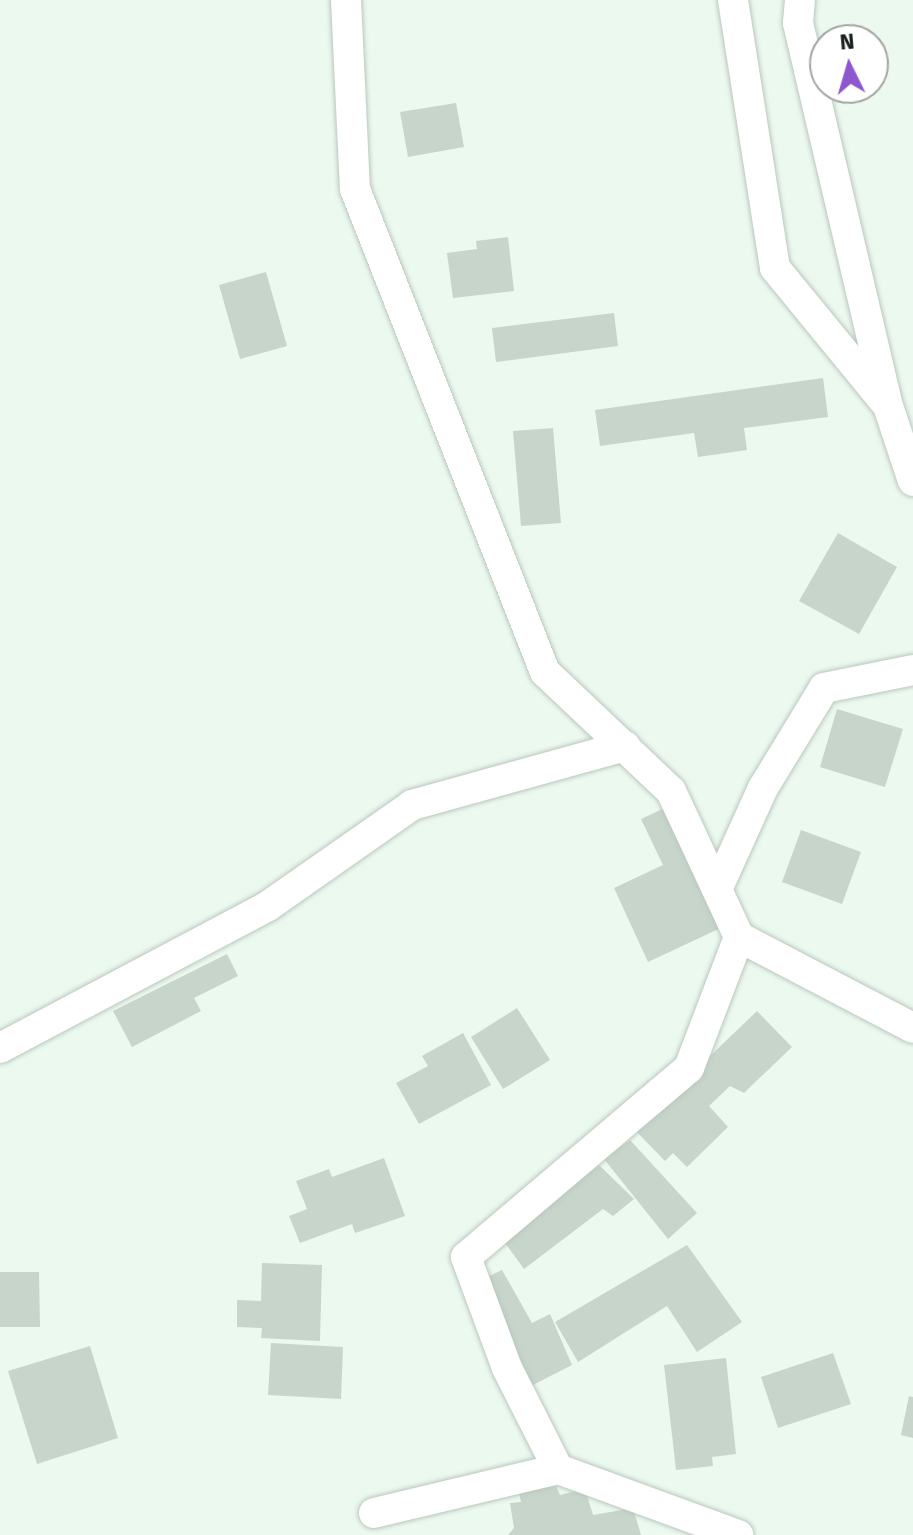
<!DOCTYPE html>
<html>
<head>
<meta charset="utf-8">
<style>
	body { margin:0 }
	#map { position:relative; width:913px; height:1535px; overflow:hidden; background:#ecf9ef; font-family:"Fira Sans",sans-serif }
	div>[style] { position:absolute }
	.building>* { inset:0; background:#c8d5ca }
	.roads { filter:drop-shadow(0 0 2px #bac7bd) drop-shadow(0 0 2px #bac7bd) }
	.minor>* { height:30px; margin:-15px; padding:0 15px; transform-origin:15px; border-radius:15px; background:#fff }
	span { translate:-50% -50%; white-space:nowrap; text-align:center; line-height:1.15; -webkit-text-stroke:7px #fff; paint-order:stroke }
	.north { position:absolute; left:809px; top:24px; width:80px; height:80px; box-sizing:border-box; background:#fff; border:2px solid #a3a5a4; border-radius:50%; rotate:355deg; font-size:22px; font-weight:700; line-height:32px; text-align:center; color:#1a1f1b }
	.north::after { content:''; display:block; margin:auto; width:28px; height:36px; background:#8f57cf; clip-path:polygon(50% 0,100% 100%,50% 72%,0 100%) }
</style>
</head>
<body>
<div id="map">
	<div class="building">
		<i style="clip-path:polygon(456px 103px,464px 147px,408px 157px,400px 112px)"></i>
		<i style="clip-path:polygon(508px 237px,514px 291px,453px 298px,447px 253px,477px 249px,476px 241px)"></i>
		<i style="clip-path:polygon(266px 272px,287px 346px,240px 359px,219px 285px)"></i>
		<i style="clip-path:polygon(614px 313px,618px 346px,496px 362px,492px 328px)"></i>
		<i style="clip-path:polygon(823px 378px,828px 417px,744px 428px,747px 450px,698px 457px,694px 433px,600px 446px,595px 410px)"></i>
		<i style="clip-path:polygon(553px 428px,561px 523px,521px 526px,513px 431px)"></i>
		<i style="clip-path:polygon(838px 533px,897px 567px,859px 634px,799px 601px)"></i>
		<i style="clip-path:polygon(837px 709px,903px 729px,885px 787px,820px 767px)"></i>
		<i style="clip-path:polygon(669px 806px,725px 926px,648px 962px,614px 888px,663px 865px,641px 819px)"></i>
		<i style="clip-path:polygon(801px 830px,861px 852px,842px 904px,782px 882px)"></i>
		<i style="clip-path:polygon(227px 954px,238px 976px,194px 998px,201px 1011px,132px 1047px,113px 1011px)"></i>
		<i style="clip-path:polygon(517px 1008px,550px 1060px,503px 1089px,471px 1037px)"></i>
		<i style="clip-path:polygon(757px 1011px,792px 1047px,744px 1093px,730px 1086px,709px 1106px,728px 1127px,687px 1167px,673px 1153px,665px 1161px,634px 1129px)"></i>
		<i style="clip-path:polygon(463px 1033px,491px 1085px,419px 1124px,396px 1083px,428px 1066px,422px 1056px)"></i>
		<i style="clip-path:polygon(630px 1140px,697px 1213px,668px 1239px,604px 1159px)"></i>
		<i style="clip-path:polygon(384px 1158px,405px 1216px,355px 1233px,352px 1224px,300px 1243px,289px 1216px,307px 1209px,296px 1181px,329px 1169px,332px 1177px)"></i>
		<i style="clip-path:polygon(599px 1165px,634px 1199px,613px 1216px,603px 1209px,524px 1269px,503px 1240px)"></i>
		<i style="clip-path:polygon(687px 1245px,742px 1322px,697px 1352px,667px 1306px,578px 1362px,555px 1322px)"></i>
		<i style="clip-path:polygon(262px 1263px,322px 1265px,320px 1341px,261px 1338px,262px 1328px,237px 1327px,237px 1300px,261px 1301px)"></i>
		<i style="clip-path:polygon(502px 1270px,532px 1323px,550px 1314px,572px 1365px,527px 1388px,481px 1280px)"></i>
		<i style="clip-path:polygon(0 1272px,39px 1272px,40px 1327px,0 1327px)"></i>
		<i style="clip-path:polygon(271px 1343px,343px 1347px,341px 1399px,268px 1395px)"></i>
		<i style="clip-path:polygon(90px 1346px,118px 1438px,37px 1464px,8px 1371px)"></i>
		<i style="clip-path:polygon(833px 1353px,851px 1404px,778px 1428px,761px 1377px)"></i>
		<i style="clip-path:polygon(726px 1358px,736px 1454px,712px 1457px,713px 1466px,676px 1470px,664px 1365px)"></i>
		<i style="clip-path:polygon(909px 1396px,913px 1397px,913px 1438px,901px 1435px)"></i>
		<i style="clip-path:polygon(556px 1486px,560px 1495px,585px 1489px,593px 1515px,633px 1508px,641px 1535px,508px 1535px,514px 1528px,510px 1503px,521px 1502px,519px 1493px)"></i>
	</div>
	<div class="roads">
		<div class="minor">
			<i style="left:346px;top:0;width:189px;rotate:87.3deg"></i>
			<i style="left:355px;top:189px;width:519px;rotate:68.53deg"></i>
			<i style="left:545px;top:672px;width:173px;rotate:43.4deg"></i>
			<i style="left:671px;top:791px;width:161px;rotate:65deg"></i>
			<i style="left:739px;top:937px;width:196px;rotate:27.6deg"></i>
			<i style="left:733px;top:0;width:271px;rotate:81.1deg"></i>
			<i style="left:775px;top:268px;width:172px;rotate:50.7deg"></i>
			<i style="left:800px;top:0;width:23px;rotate:95deg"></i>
			<i style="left:798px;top:23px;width:393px;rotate:76.8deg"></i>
			<i style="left:888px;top:406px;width:79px;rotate:71.6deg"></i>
			<i style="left:719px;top:885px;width:107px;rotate:-65.6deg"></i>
			<i style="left:763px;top:788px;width:117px;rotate:-58.6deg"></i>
			<i style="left:824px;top:688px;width:91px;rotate:-11.4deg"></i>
			<i style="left:0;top:1048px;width:303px;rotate:-27.9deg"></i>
			<i style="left:268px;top:906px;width:176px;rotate:-35deg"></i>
			<i style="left:412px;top:805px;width:221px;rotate:-15.5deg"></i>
			<i style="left:558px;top:1469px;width:113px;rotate:-116.8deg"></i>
			<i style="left:507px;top:1368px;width:118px;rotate:-110.3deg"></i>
			<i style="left:466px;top:1257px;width:292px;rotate:-40.3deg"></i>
			<i style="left:689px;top:1068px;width:140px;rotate:-69.1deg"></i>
			<i style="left:374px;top:1513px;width:189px;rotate:-13.4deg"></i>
			<i style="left:558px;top:1469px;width:192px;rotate:20.1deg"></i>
		</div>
	</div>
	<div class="north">N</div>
</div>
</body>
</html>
